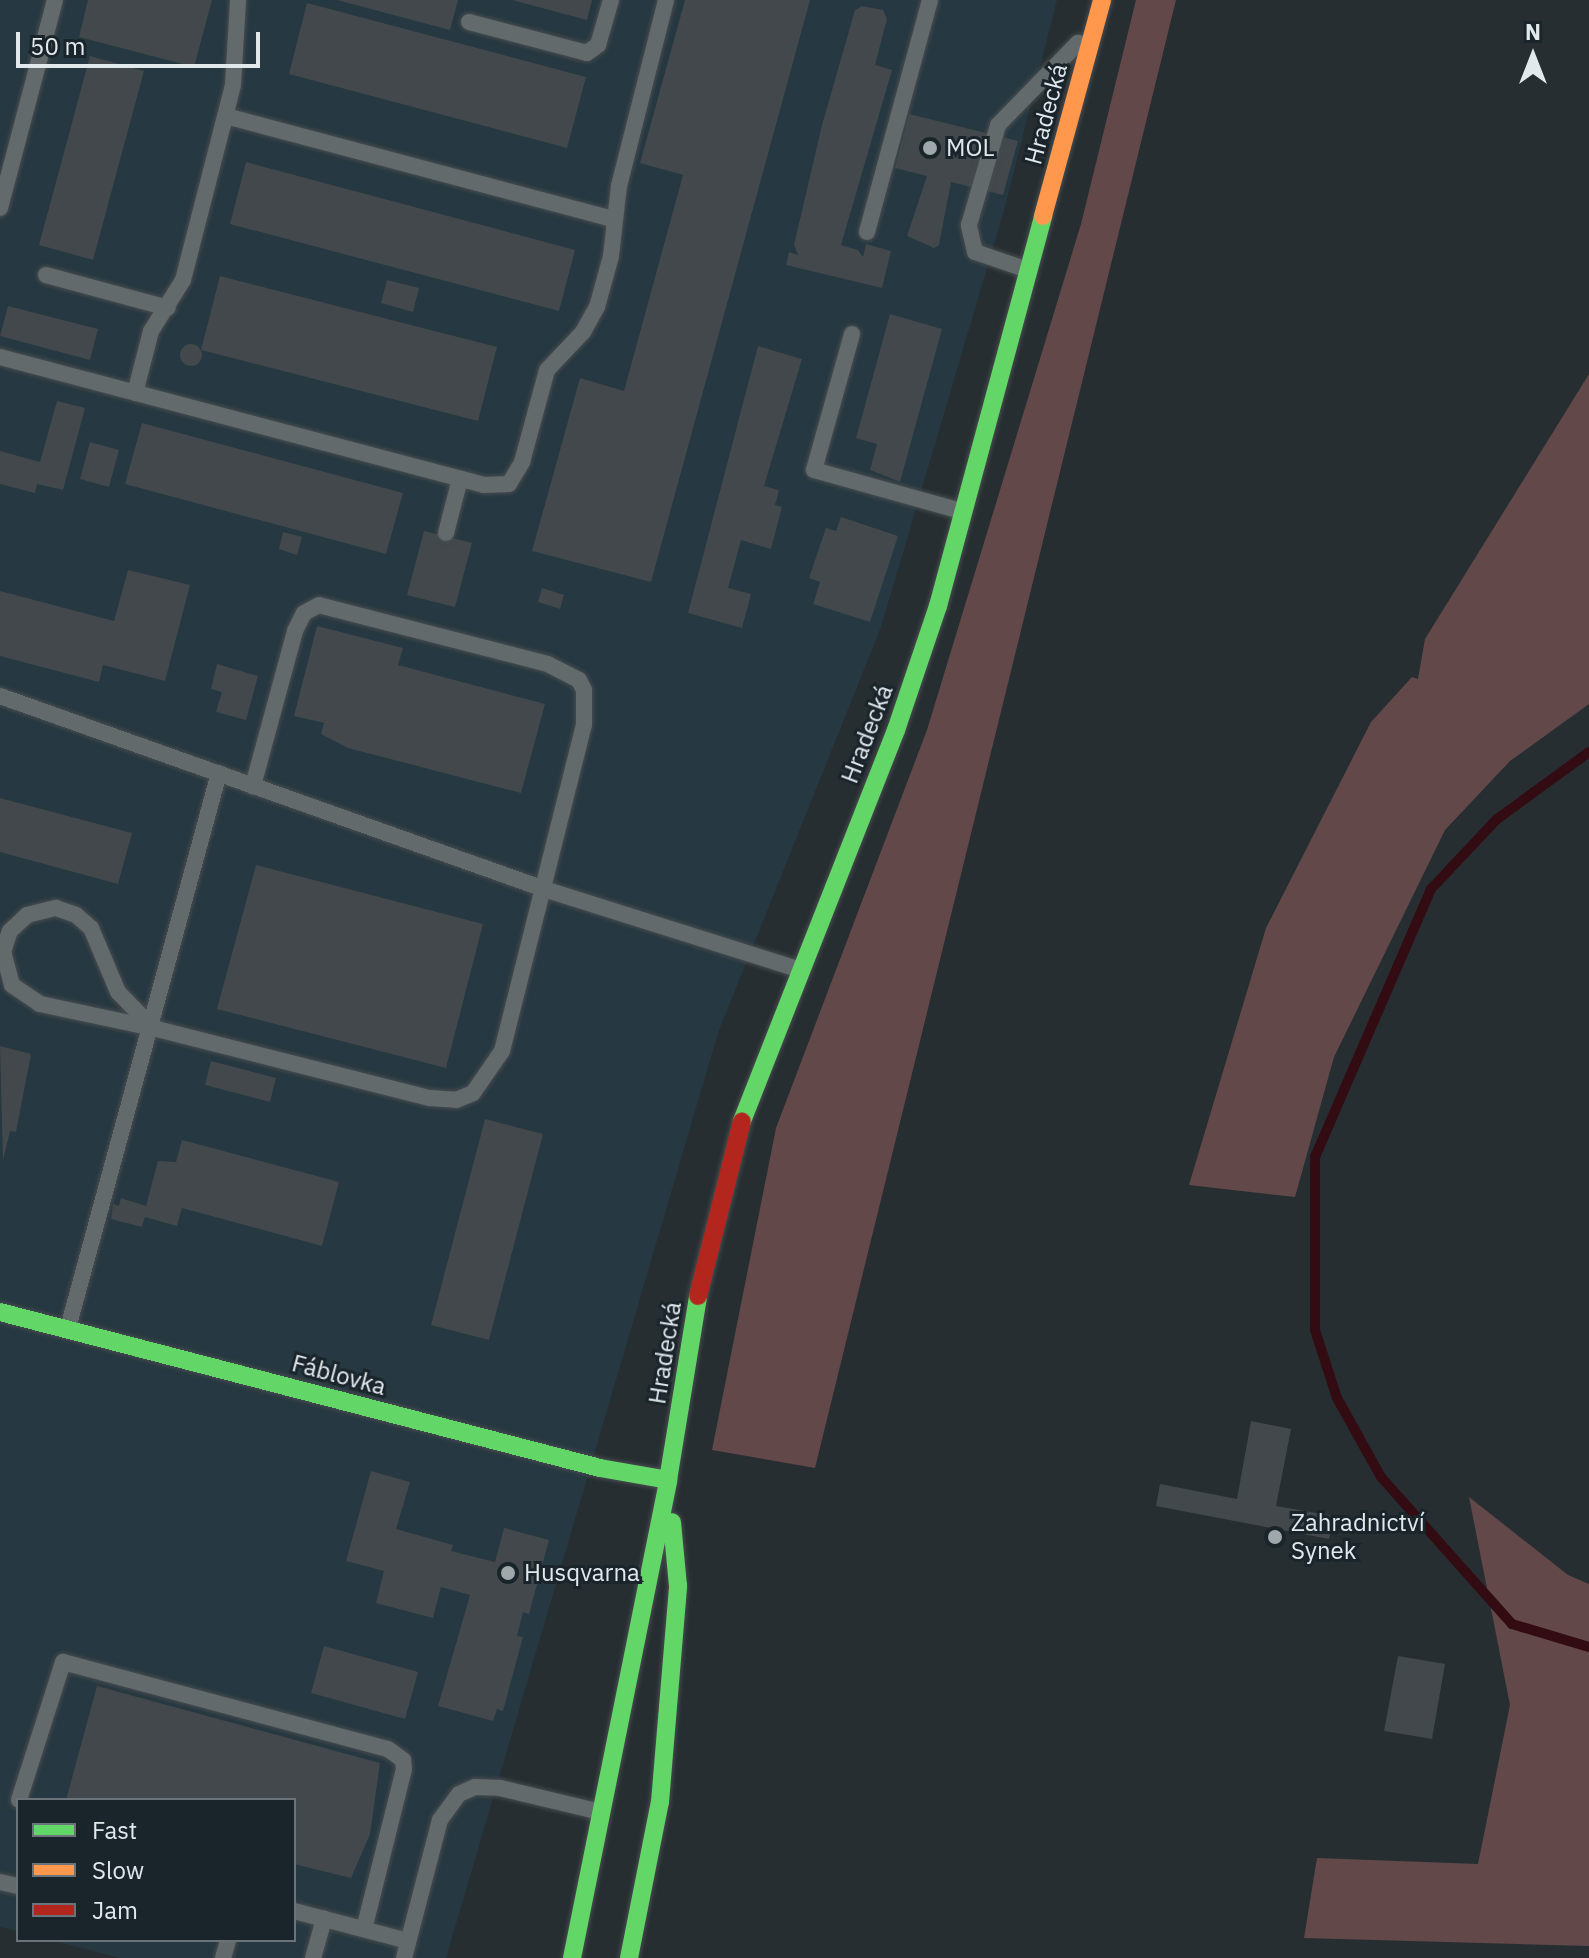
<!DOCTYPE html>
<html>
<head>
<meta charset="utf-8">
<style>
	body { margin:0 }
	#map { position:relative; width:1589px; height:1958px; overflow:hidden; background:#272e31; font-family:"IBM Plex Sans",sans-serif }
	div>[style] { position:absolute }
	.built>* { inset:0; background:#263841 }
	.green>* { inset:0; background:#624849 }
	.stream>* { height:10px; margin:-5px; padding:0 5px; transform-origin:5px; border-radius:5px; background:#320c12 }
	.building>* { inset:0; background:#42484b }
	.round { border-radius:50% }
	.roads { filter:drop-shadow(0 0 2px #474c4f) drop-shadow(0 0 2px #474c4f) }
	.lane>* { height:16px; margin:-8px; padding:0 8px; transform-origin:8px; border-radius:8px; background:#636a6c }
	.fast>* { height:18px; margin:-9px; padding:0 9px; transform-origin:9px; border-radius:9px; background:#63d668 }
	.slow>* { height:18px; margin:-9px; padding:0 9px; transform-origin:9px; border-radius:9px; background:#ff974d }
	.jam>* { height:18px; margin:-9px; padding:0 9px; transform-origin:9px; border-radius:9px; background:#b3261e }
	.dots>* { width:22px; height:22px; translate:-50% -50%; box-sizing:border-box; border:4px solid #1a252b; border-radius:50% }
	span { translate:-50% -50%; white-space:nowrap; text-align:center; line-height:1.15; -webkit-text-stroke:6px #1a252b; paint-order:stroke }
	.street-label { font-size:24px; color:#e1e9ed }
	.poi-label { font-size:24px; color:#e1e9ed }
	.left { translate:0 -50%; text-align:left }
	.legend { position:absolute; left:16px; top:1798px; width:280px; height:144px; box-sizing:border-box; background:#1a252b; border:2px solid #6a7379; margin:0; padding:10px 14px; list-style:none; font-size:24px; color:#e1e9ed }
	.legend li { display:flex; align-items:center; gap:16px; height:40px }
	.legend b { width:40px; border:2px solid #6a7379 }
	.north { position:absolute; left:1493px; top:16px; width:80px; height:80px; -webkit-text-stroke:6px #1a252b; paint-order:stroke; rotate:0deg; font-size:22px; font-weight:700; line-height:32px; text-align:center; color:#e1e9ed }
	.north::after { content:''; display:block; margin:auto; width:28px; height:36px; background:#e1e9ed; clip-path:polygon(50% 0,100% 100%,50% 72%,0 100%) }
	.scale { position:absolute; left:16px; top:32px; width:244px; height:36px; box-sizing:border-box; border:4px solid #e1e9ed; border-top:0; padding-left:10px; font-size:24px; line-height:28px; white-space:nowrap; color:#e1e9ed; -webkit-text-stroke:6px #1a252b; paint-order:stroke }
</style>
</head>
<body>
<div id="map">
	<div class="built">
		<i style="clip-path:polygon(0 0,1057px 0,1005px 207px,881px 627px,718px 1033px,446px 1958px,120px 1958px,51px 1940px,294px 1940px,294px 1800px,18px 1800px,18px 1931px,0 1927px)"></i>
	</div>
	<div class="green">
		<i style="clip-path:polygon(1136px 0,1176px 0,815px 1468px,712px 1450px,776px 1128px,927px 730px,1081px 224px)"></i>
		<i style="clip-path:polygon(1589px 374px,1589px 704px,1510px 761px,1445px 830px,1334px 1057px,1295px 1197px,1189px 1185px,1266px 928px,1371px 722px,1412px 677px,1418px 679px,1425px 639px)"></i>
		<i style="clip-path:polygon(1469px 1497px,1568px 1575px,1589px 1584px,1589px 1946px,1304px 1938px,1317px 1858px,1478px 1864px,1510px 1705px)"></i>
	</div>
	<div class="stream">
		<i style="left:1589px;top:752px;width:114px;rotate:143.9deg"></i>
		<i style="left:1497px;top:819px;width:96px;rotate:133.3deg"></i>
		<i style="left:1431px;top:889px;width:292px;rotate:113.4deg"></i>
		<i style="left:1315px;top:1157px;width:173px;rotate:90deg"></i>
		<i style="left:1315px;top:1330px;width:71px;rotate:72.1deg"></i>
		<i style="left:1337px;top:1398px;width:90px;rotate:60.9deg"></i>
		<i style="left:1381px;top:1477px;width:197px;rotate:48.3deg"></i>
		<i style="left:1512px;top:1624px;width:80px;rotate:16.6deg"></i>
	</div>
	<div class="building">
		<i style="clip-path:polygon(88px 0,212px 0,194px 67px,79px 37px)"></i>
		<i style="clip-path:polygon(337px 0,458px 0,450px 30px)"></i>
		<i style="clip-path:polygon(512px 0,592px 0,587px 20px)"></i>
		<i style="clip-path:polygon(685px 0,810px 0,651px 582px,532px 551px,580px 378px,624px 391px,683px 175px,640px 163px)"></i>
		<i style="clip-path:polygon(307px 3px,586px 77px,567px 148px,289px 74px)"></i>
		<i style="clip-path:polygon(862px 6px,883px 10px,887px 19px,875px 65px,892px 70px,841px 245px,858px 250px,863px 257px,866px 244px,891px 251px,882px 288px,786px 265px,789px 252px,798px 255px,794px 245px,822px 125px,855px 10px)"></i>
		<i style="clip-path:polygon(90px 56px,144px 71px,93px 260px,39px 245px)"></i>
		<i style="clip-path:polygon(909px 114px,1018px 141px,1003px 195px,951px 182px,939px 245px,934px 248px,907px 236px,927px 176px,895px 168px)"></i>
		<i style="clip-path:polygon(246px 162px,575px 250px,559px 311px,230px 224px)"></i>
		<i style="clip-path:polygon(220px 276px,497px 347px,478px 421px,201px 350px)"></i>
		<i style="clip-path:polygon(387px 280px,419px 288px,413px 312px,381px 303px)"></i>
		<i style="clip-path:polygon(8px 306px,98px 329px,90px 360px,0 336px)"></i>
		<i style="clip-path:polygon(890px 314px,942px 329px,900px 482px,870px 470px,877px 444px,856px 438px)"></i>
		<i class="round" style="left:180px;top:344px;width:22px;height:22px"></i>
		<i style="clip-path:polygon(758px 346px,802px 359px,764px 486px,779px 490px,775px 505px,782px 507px,771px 549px,741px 540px,728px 588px,751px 594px,742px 628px,688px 613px)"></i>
		<i style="clip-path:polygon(57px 401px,85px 408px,63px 490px,37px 484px,35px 493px,0 484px,0 451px,40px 462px)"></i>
		<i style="clip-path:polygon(142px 423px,403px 493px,386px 554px,125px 484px)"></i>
		<i style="clip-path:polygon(90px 442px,119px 450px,109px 487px,80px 479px)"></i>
		<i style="clip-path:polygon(841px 517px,898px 536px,870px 622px,813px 604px,820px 582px,809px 578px,826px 528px,836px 531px)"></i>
		<i style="clip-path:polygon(424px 531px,472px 543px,455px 607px,407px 595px)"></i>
		<i style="clip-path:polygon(283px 532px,302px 537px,297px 555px,279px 549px)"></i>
		<i style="clip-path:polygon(128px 570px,190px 585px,165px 681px,103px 665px,99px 682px,0 656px,0 591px,114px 621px)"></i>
		<i style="clip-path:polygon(542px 588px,564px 595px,560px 609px,538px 602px)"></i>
		<i style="clip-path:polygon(317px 626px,403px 648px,398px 665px,545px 704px,521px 793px,348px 748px,321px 734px,324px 723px,294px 716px)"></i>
		<i style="clip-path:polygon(217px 664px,258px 676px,246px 720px,216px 712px,222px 692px,211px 689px)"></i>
		<i style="clip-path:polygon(0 798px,132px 833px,118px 884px,0 852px)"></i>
		<i style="clip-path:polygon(256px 865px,483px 924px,446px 1068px,217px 1009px)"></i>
		<i style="clip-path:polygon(0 1046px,31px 1054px,16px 1132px,10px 1131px,3px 1161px)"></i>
		<i style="clip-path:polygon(211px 1061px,276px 1078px,270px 1102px,205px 1085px)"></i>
		<i style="clip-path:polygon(485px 1119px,543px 1134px,489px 1340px,431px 1325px)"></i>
		<i style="clip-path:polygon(182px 1140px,339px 1182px,322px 1246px,182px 1208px,177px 1226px,145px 1217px,142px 1227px,111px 1219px,113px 1204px,119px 1206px,121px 1198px,146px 1206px,158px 1161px,176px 1162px)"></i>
		<i style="clip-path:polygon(1251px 1421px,1291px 1429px,1276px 1506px,1334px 1516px,1329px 1539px,1156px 1506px,1160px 1484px,1237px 1499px)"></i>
		<i style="clip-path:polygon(371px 1471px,410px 1482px,396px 1529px,453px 1545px,451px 1551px,495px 1562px,504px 1528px,549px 1540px,529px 1614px,523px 1612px,517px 1636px,523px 1637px,503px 1711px,497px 1709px,493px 1721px,438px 1706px,470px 1595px,441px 1587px,433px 1618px,376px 1603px,384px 1571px,346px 1561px)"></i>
		<i style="clip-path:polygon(324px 1646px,418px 1672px,405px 1719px,311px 1693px)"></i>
		<i style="clip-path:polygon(1398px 1656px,1445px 1664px,1432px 1739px,1384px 1731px)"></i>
		<i style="clip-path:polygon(97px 1686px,380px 1763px,370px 1834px,351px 1878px,294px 1864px,294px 1800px,66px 1800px)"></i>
	</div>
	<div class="roads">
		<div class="lane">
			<i style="left:469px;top:22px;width:122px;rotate:14.7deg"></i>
			<i style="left:587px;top:53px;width:14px;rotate:-36deg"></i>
			<i style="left:598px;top:45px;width:47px;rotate:-73.9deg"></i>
			<i style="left:226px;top:116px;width:401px;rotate:14.9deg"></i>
			<i style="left:0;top:208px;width:215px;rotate:-75.2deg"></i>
			<i style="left:867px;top:232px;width:240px;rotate:-74.8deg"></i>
			<i style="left:1028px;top:270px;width:56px;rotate:-161.2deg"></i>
			<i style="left:975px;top:252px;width:28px;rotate:-103deg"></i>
			<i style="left:969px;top:225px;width:104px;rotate:-73.8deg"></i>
			<i style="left:998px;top:125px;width:115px;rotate:-45.7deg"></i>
			<i style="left:46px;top:275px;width:126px;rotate:15.1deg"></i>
			<i style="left:852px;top:334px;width:141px;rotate:105.6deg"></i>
			<i style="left:814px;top:470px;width:153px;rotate:15.6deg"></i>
			<i style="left:0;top:357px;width:500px;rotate:14.8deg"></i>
			<i style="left:483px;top:485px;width:26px;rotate:-2deg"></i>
			<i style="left:509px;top:484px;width:26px;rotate:-59deg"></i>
			<i style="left:522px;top:462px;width:95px;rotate:-74.8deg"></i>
			<i style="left:547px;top:370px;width:52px;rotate:-46.5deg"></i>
			<i style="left:583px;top:332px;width:29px;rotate:-61deg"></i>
			<i style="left:597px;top:307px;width:53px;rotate:-74.6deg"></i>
			<i style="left:611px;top:256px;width:70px;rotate:-83.5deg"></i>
			<i style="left:619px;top:186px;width:192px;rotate:-75.8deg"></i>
			<i style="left:135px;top:393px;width:64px;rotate:-75.5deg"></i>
			<i style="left:151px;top:331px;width:60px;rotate:-57.9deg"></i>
			<i style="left:183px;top:280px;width:201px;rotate:-75.6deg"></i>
			<i style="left:233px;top:85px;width:85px;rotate:-86.6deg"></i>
			<i style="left:446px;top:533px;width:56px;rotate:-75.5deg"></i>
			<i style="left:0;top:696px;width:577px;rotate:19.53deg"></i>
			<i style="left:544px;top:889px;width:265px;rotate:17.5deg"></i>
			<i style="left:56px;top:908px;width:21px;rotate:19deg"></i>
			<i style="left:76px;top:915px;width:20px;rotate:41deg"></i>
			<i style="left:91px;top:928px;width:69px;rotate:67.1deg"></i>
			<i style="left:118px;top:992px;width:50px;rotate:45.8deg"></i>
			<i style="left:153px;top:1028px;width:116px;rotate:-168deg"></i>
			<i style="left:40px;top:1004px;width:34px;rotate:-146deg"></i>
			<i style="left:12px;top:985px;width:34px;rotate:-105deg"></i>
			<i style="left:3px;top:952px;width:22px;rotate:-72deg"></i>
			<i style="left:10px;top:931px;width:23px;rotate:-43deg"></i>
			<i style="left:27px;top:915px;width:30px;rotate:-14deg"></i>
			<i style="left:153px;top:1028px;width:286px;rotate:14.2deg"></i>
			<i style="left:430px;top:1098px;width:26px;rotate:4deg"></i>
			<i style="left:456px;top:1100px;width:18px;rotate:-22deg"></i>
			<i style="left:473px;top:1093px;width:51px;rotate:-55.4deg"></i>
			<i style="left:502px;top:1051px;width:336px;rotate:-75.9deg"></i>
			<i style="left:584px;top:725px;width:35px;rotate:-90deg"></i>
			<i style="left:584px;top:690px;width:11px;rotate:-117deg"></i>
			<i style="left:579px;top:680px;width:35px;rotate:-153deg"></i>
			<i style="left:548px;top:664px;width:236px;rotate:-165.6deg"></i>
			<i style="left:319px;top:605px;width:17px;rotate:152deg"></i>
			<i style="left:304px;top:613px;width:20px;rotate:117deg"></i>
			<i style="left:295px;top:631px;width:161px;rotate:105.2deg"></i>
			<i style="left:68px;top:1328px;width:575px;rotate:-74.78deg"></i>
			<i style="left:19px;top:1800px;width:145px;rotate:-72.3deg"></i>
			<i style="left:63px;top:1662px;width:336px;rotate:15deg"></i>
			<i style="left:388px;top:1749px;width:19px;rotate:36deg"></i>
			<i style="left:403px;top:1760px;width:9px;rotate:84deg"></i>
			<i style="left:404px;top:1769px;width:165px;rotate:104deg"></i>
			<i style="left:0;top:1882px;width:18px;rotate:13deg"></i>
			<i style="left:294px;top:1911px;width:118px;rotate:14.7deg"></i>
			<i style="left:223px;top:1958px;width:19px;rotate:-74deg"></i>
			<i style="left:313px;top:1958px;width:41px;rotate:-74.2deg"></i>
			<i style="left:404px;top:1958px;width:143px;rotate:-75.4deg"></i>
			<i style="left:440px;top:1820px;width:32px;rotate:-54deg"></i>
			<i style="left:459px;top:1794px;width:17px;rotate:-24deg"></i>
			<i style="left:475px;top:1787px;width:25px;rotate:2deg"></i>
			<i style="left:500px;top:1788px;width:104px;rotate:13.4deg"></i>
		</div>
		<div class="fast">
			<i style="left:742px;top:1121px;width:420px;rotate:-68.5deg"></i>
			<i style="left:896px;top:730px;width:131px;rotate:-71.3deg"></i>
			<i style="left:938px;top:606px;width:404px;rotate:-74.9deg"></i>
			<i style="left:0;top:1312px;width:620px;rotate:14.57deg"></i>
			<i style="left:600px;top:1468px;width:69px;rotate:10deg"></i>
			<i style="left:572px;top:1958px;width:488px;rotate:-78.6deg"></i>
			<i style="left:668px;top:1480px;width:186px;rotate:-80.7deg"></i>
			<i style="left:629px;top:1958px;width:159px;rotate:-78.8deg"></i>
			<i style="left:660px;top:1802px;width:217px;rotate:-85.2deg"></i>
			<i style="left:678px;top:1586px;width:64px;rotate:-95.4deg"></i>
		</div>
		<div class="slow">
			<i style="left:1043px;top:216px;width:224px;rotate:-74.7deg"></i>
		</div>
		<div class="jam">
			<i style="left:698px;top:1296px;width:180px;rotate:-75.9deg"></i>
		</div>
	</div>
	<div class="dots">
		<i style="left:930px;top:148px;background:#a0a8ab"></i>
		<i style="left:1275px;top:1537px;background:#a0a8ab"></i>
		<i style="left:508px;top:1573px;background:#a0a8ab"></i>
	</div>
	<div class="street-label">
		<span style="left:1046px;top:114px;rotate:-75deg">Hradecká</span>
		<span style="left:867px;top:734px;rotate:-69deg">Hradecká</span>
		<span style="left:665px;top:1353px;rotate:-81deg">Hradecká</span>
		<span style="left:339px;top:1375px;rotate:15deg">Fáblovka</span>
	</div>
	<div class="poi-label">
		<span class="left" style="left:946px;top:148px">MOL</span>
		<span class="left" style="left:1291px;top:1537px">Zahradnictví<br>Synek</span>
		<span class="left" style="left:524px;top:1573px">Husqvarna</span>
	</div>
	<ul class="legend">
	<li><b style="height:10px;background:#63d668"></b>Fast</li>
	<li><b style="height:10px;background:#ff974d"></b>Slow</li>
	<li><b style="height:10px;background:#b3261e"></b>Jam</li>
	</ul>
	<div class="north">N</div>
	<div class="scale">50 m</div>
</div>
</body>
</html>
